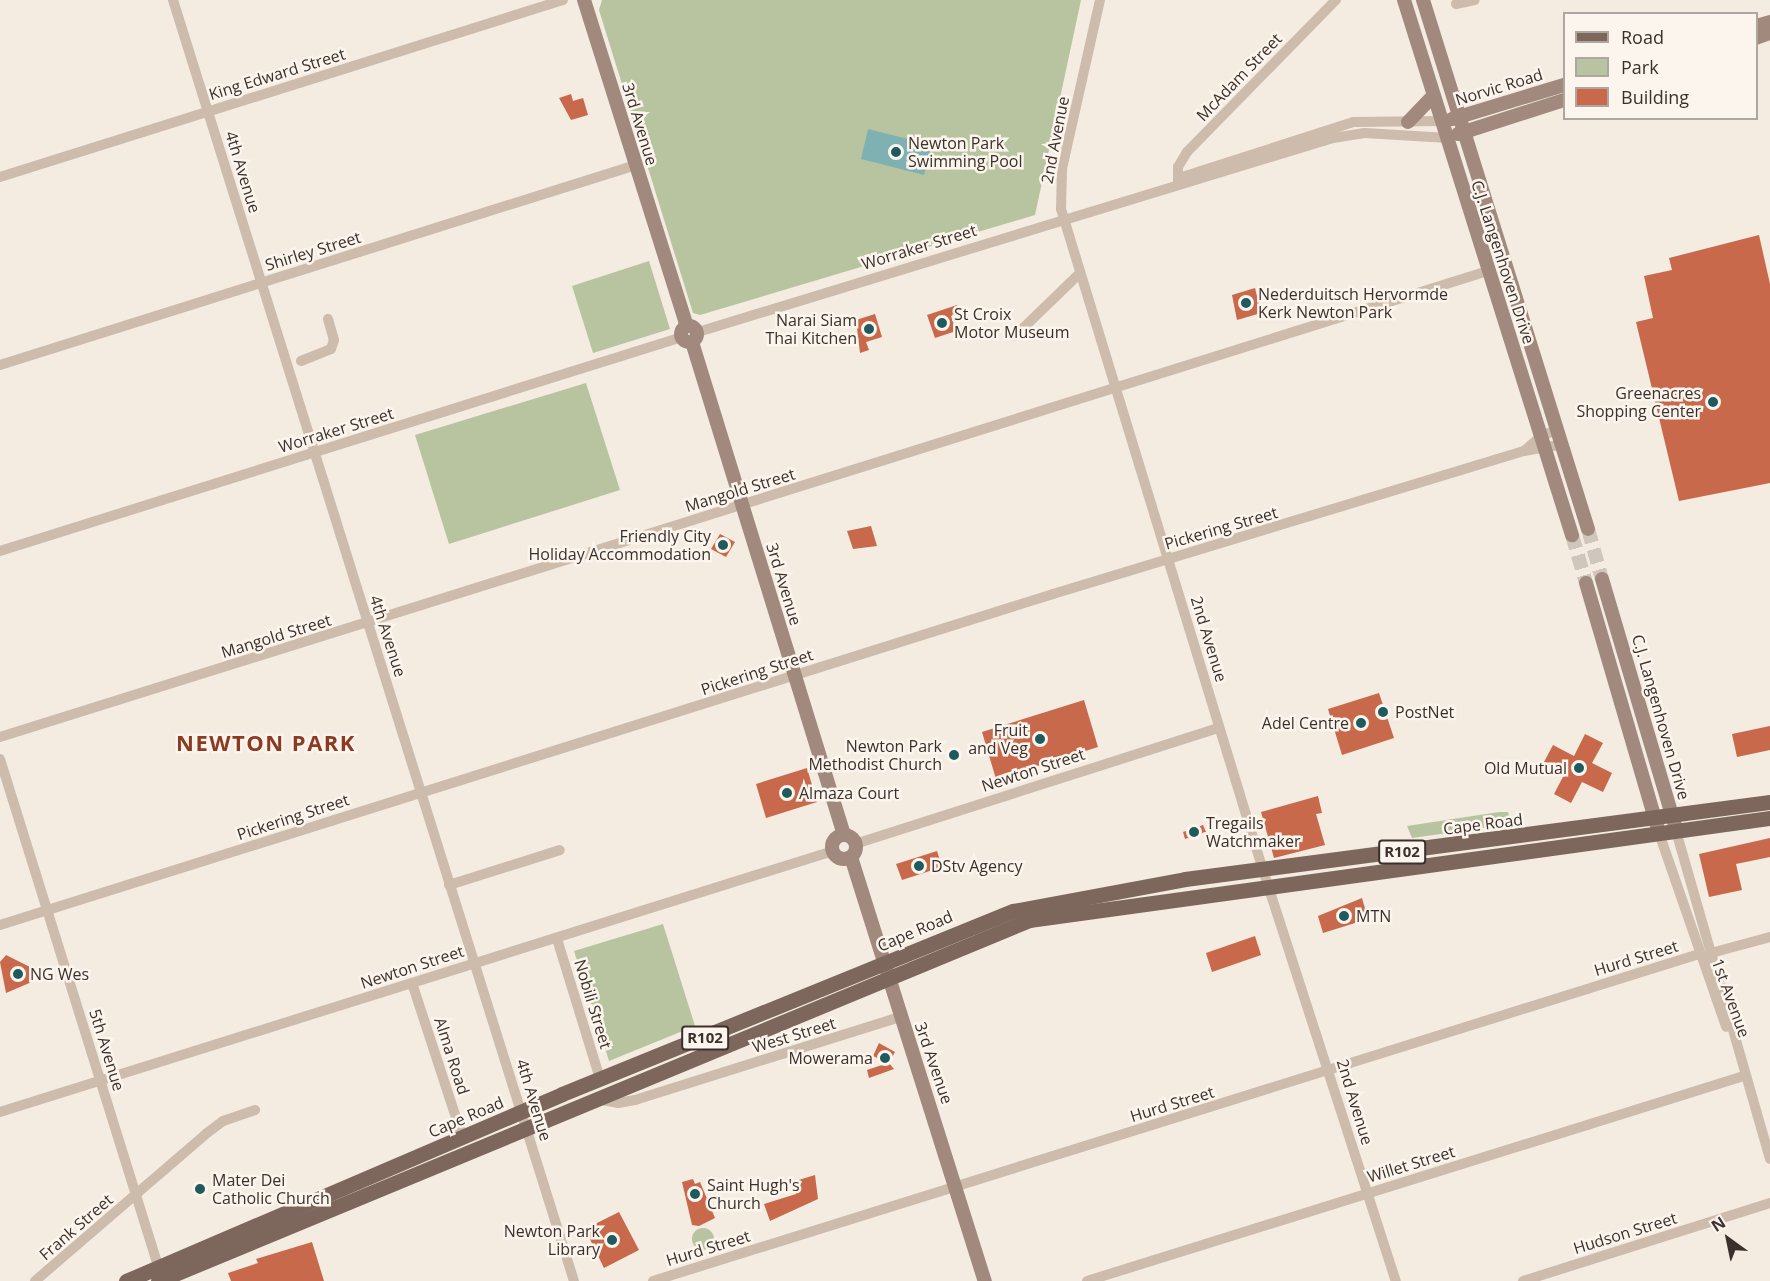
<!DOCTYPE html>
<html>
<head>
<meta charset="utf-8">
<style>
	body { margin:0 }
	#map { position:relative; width:1770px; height:1281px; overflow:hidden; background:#f4ebe1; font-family:"Open Sans",sans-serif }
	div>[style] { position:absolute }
	.green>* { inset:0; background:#b8c4a0 }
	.round { border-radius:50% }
	.water>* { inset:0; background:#7fb0b2 }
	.building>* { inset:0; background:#c8694b }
	.secondary-tunnel>* { height:14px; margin-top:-7px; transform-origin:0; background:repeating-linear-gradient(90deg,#cfc6bd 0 14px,transparent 0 21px) }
	.street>* { height:10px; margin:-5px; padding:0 5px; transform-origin:5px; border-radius:5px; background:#cdbbac }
	.secondary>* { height:14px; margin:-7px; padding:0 7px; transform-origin:7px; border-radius:7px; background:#a18a7d }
	.secondary>.ring { margin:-7px; padding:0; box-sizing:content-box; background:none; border:14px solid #a18a7d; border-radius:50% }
	.primary>* { height:15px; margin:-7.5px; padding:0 7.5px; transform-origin:7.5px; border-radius:7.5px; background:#7d675c }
	.dots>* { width:16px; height:16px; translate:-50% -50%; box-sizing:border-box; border:3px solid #fbf5ee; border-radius:50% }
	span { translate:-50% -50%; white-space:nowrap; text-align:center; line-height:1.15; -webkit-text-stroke:5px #fbf5ee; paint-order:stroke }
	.shield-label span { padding:2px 4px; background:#fbf5ee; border:2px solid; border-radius:4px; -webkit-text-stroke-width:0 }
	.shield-label { font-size:15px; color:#3b302b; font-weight:700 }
	.street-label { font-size:16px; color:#3b302b }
	.poi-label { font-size:16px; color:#3b302b }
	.left { translate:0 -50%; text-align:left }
	.right { translate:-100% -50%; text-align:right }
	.district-label { font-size:22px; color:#8c3b22; font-weight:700; letter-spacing:1.5px }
	.legend { position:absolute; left:1563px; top:12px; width:195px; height:108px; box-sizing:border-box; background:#fbf5ee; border:2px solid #aea6a0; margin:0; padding:8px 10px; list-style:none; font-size:18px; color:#3b302b }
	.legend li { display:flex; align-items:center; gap:12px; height:30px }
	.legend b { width:30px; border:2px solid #aea6a0 }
	.north { position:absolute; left:1698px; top:1209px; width:60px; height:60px; -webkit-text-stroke:4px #fbf5ee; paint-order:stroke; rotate:327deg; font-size:16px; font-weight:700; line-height:24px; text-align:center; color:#3b302b }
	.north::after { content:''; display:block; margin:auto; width:21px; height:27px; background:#3b302b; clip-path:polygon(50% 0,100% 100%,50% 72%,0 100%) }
</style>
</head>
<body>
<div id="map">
	<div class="green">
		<i style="clip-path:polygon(602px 0,1081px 0,1035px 215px,700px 315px,693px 313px,599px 10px)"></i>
		<i style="clip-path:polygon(649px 261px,670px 329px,593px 353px,572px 286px)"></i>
		<i style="clip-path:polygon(586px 383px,620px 490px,449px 544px,415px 435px)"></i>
		<i style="clip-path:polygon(1499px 812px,1508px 812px,1512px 824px,1412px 838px,1407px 826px)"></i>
		<i style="clip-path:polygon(663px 924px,695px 1026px,609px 1061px,574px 951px)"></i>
		<i class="round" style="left:692px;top:1228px;width:22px;height:22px"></i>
	</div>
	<div class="water">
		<i style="clip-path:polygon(868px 129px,932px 145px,924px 175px,861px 159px)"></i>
	</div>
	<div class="building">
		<i style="clip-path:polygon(571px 94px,573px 101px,583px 98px,588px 115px,571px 120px,559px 98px)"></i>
		<i style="clip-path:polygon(1759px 235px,1770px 284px,1770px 483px,1679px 501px,1636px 322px,1653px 318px,1644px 276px,1672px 270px,1669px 258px)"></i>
		<i style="clip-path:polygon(1255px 288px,1261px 313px,1237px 320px,1232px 295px)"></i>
		<i style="clip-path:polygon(957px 305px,960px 313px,951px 316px,956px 331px,935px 338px,927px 315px)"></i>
		<i style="clip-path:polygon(875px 314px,882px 337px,866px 342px,869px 350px,860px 353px,856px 320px)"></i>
		<i style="clip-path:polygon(871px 526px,877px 546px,853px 549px,847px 531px)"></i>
		<i style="clip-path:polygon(720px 534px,735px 542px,726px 557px,711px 549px)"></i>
		<i style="clip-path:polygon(1379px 693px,1394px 738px,1342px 755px,1328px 709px)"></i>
		<i style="clip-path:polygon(1084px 700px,1098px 747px,996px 779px,982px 732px)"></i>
		<i style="clip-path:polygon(1770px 726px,1770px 750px,1737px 757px,1732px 734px)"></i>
		<i style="clip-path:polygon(1585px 734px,1603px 743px,1592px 763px,1612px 773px,1603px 792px,1582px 782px,1571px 803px,1554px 794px,1565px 773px,1544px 762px,1553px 745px,1574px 756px)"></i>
		<i style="clip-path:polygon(807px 768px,817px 802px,766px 818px,756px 784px)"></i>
		<i style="clip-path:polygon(1318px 796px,1322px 813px,1316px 814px,1325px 845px,1274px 858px,1261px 812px)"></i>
		<i style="clip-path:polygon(1203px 825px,1206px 832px,1185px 839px,1183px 832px)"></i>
		<i style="clip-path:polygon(1770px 838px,1770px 857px,1736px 864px,1742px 890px,1709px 897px,1699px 854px)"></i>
		<i style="clip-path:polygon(937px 851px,942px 867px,902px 880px,896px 864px)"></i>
		<i style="clip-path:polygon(1362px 898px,1368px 919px,1323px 933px,1318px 916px)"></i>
		<i style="clip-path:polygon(1255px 936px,1261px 955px,1212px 972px,1206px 953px)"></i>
		<i style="clip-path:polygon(6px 955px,36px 970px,34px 981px,6px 993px,0 962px)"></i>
		<i style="clip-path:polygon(879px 1043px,895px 1052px,889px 1063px,894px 1069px,869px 1078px,867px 1070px,888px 1063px,873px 1056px)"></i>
		<i style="clip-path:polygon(815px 1175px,818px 1199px,770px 1221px,764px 1204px,796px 1194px,792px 1182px)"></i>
		<i style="clip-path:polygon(693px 1179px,695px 1184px,700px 1182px,715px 1218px,699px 1226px,692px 1225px,682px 1182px)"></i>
		<i style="clip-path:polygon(619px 1212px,639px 1250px,604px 1268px,585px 1229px)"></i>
		<i style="clip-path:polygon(312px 1242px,324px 1281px,231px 1281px,228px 1273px,258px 1263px,256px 1259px)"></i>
	</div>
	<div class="secondary-tunnel">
		<i style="left:1588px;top:529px;width:52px;rotate:74.4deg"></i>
		<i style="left:1572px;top:535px;width:50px;rotate:73.7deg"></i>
	</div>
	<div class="street">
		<i style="left:173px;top:0;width:1342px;rotate:72.62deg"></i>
		<i style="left:1100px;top:0;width:173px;rotate:102.7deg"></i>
		<i style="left:1062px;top:169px;width:40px;rotate:91.4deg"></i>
		<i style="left:1061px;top:209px;width:691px;rotate:73.01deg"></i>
		<i style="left:1263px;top:870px;width:432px;rotate:72.1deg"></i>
		<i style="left:1456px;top:4px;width:19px;rotate:-12deg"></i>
		<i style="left:0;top:177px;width:590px;rotate:-17.45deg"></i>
		<i style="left:1179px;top:178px;width:183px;rotate:-17.8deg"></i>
		<i style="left:1353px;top:122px;width:90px;rotate:-0.6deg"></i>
		<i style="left:1178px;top:184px;width:17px;rotate:-90deg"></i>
		<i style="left:1178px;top:167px;width:17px;rotate:-59deg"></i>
		<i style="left:1187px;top:152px;width:213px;rotate:-45.6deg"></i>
		<i style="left:698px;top:332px;width:664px;rotate:-16.99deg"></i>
		<i style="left:1333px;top:138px;width:32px;rotate:-9deg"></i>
		<i style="left:1365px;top:133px;width:83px;rotate:3.4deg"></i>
		<i style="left:1015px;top:336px;width:89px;rotate:-44.1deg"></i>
		<i style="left:301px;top:361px;width:32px;rotate:-22deg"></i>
		<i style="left:331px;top:349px;width:9px;rotate:-72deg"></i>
		<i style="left:334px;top:340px;width:22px;rotate:-106deg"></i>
		<i style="left:0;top:365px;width:667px;rotate:-17.46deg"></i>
		<i style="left:1524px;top:451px;width:23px;rotate:-41deg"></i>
		<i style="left:1541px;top:436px;width:17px;rotate:-21deg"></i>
		<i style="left:0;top:551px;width:715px;rotate:-17.42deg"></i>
		<i style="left:0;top:737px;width:1559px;rotate:-17.39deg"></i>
		<i style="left:0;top:759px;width:537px;rotate:72.68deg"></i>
		<i style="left:1676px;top:831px;width:341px;rotate:74deg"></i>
		<i style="left:1659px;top:833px;width:205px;rotate:70.9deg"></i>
		<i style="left:855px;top:844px;width:382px;rotate:-17.7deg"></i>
		<i style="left:449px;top:885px;width:116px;rotate:-17.5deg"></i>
		<i style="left:0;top:925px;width:1104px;rotate:-17.45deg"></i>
		<i style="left:1053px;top:594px;width:492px;rotate:-16.9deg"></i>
		<i style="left:1524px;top:451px;width:39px;rotate:-10deg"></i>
		<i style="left:557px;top:939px;width:146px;rotate:72.9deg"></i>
		<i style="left:1711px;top:953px;width:61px;rotate:-15.2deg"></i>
		<i style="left:412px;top:983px;width:164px;rotate:71.9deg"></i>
		<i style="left:596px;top:1099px;width:22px;rotate:10deg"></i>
		<i style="left:618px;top:1103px;width:17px;rotate:-10deg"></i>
		<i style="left:635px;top:1100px;width:278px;rotate:-17.4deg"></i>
		<i style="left:0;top:1112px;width:873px;rotate:-17.4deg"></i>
		<i style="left:35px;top:1281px;width:227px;rotate:-40.7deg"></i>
		<i style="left:207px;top:1133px;width:20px;rotate:-37deg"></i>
		<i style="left:223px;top:1121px;width:34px;rotate:-19deg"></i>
		<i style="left:653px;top:1281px;width:1096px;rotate:-17.36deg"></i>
		<i style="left:1087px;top:1281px;width:688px;rotate:-17.33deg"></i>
		<i style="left:1523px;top:1281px;width:259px;rotate:-17.5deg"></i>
	</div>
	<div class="secondary">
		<i style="left:584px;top:0;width:342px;rotate:72.5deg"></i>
		<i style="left:1404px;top:0;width:561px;rotate:72.57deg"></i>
		<i style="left:1423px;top:0;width:554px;rotate:72.68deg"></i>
		<i style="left:1756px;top:26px;width:15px;rotate:-16deg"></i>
		<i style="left:1756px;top:38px;width:15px;rotate:-20deg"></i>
		<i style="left:1452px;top:119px;width:117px;rotate:-16.9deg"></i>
		<i style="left:1408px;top:122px;width:37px;rotate:-46deg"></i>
		<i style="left:1458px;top:134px;width:111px;rotate:-17.8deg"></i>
		<i class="ring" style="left:681px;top:326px;width:2px;height:2px"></i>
		<i style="left:692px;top:342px;width:516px;rotate:72.86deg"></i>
		<i style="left:1602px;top:579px;width:258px;rotate:73.5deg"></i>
		<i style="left:1586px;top:583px;width:260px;rotate:73.7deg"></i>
		<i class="ring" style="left:832px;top:835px;width:10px;height:10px"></i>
		<i style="left:851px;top:857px;width:445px;rotate:72.5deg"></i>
	</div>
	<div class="primary">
		<i style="left:126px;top:1281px;width:474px;rotate:-23.2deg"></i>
		<i style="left:562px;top:1094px;width:487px;rotate:-22.1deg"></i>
		<i style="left:1013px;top:911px;width:175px;rotate:-10.5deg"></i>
		<i style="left:1185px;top:879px;width:590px;rotate:-7.5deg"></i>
		<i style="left:158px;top:1281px;width:943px;rotate:-22.51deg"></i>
		<i style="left:1029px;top:920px;width:748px;rotate:-7.84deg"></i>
	</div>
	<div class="dots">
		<i style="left:896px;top:152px;background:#1f5a5e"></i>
		<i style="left:1246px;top:303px;background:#1f5a5e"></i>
		<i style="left:942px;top:323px;background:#1f5a5e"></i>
		<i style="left:869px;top:329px;background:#1f5a5e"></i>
		<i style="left:1713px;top:402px;background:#1f5a5e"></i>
		<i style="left:723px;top:545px;background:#1f5a5e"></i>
		<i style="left:1383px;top:712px;background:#1f5a5e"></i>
		<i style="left:1361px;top:723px;background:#1f5a5e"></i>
		<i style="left:1040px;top:739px;background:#1f5a5e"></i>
		<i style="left:954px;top:755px;background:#1f5a5e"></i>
		<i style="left:1579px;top:768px;background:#1f5a5e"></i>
		<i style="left:787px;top:793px;background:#1f5a5e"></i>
		<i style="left:1194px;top:832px;background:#1f5a5e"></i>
		<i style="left:919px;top:866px;background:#1f5a5e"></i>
		<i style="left:1344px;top:916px;background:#1f5a5e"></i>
		<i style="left:18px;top:974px;background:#1f5a5e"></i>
		<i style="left:885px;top:1058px;background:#1f5a5e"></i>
		<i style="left:200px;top:1189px;background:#1f5a5e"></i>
		<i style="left:695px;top:1194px;background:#1f5a5e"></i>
		<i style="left:612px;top:1240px;background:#1f5a5e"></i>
	</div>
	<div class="shield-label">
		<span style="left:1402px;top:852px">R102</span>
		<span style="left:705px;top:1038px">R102</span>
	</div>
	<div class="street-label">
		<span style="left:277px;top:74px;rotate:-17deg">King Edward Street</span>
		<span style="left:1239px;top:77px;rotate:-46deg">McAdam Street</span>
		<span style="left:1499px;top:87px;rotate:-17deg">Norvic Road</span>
		<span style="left:640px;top:124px;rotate:73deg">3rd Avenue</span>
		<span style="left:1055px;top:140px;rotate:-79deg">2nd Avenue</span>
		<span style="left:243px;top:172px;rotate:73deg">4th Avenue</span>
		<span style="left:919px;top:247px;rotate:-17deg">Worraker Street</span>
		<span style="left:313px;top:251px;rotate:-17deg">Shirley Street</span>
		<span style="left:1503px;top:262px;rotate:72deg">C.J. Langenhoven Drive</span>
		<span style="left:336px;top:430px;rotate:-17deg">Worraker Street</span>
		<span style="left:740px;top:490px;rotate:-17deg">Mangold Street</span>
		<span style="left:1221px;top:528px;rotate:-16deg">Pickering Street</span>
		<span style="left:784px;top:584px;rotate:73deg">3rd Avenue</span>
		<span style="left:276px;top:636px;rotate:-17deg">Mangold Street</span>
		<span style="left:388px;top:636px;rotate:72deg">4th Avenue</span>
		<span style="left:1209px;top:639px;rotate:73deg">2nd Avenue</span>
		<span style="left:757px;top:672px;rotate:-18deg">Pickering Street</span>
		<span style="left:1661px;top:717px;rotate:74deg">C.J. Langenhoven Drive</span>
		<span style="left:1033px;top:770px;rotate:-18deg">Newton Street</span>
		<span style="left:293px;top:817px;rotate:-18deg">Pickering Street</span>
		<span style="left:1483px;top:824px;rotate:-7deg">Cape Road</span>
		<span style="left:915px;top:931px;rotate:-23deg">Cape Road</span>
		<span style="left:1636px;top:958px;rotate:-17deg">Hurd Street</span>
		<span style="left:412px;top:967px;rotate:-18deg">Newton Street</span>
		<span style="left:1731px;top:998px;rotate:70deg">1st Avenue</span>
		<span style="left:593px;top:1004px;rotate:73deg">Nobili Street</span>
		<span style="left:794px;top:1035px;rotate:-17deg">West Street</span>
		<span style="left:107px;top:1050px;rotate:73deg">5th Avenue</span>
		<span style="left:452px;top:1056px;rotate:72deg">Alma Road</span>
		<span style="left:934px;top:1063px;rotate:71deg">3rd Avenue</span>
		<span style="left:534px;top:1100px;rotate:73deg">4th Avenue</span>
		<span style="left:1355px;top:1102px;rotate:73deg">2nd Avenue</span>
		<span style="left:1172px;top:1104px;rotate:-17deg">Hurd Street</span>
		<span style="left:466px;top:1117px;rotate:-23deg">Cape Road</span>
		<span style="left:1411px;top:1164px;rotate:-17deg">Willet Street</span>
		<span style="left:76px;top:1227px;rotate:-41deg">Frank Street</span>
		<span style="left:1625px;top:1233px;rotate:-17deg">Hudson Street</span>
		<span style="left:708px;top:1248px;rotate:-17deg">Hurd Street</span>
	</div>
	<div class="poi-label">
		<span class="left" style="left:908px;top:152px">Newton Park<br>Swimming Pool</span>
		<span class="left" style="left:1258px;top:303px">Nederduitsch Hervormde<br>Kerk Newton Park</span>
		<span class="left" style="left:954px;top:323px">St Croix<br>Motor Museum</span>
		<span class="right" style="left:857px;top:329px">Narai Siam<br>Thai Kitchen</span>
		<span class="right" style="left:1701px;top:402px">Greenacres<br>Shopping Center</span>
		<span class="right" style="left:711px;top:545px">Friendly City<br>Holiday Accommodation</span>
		<span class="left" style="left:1395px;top:712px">PostNet</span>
		<span class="right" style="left:1349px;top:723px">Adel Centre</span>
		<span class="right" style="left:1028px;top:739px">Fruit<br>and Veg</span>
		<span class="right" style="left:942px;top:755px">Newton Park<br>Methodist Church</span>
		<span class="right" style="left:1567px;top:768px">Old Mutual</span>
		<span class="left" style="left:799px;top:793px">Almaza Court</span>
		<span class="left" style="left:1206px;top:832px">Tregails<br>Watchmaker</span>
		<span class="left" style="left:931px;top:866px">DStv Agency</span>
		<span class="left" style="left:1356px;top:916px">MTN</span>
		<span class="left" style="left:30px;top:974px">NG Wes</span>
		<span class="right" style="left:873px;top:1058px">Mowerama</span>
		<span class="left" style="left:212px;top:1189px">Mater Dei<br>Catholic Church</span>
		<span class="left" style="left:707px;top:1194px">Saint Hugh's<br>Church</span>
		<span class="right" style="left:600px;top:1240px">Newton Park<br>Library</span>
	</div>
	<div class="district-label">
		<span style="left:266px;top:743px">NEWTON PARK</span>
	</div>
	<ul class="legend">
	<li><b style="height:8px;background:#7d675c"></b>Road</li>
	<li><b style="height:16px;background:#b8c4a0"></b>Park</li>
	<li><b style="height:16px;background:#c8694b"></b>Building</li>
	</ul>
	<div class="north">N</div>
</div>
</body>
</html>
